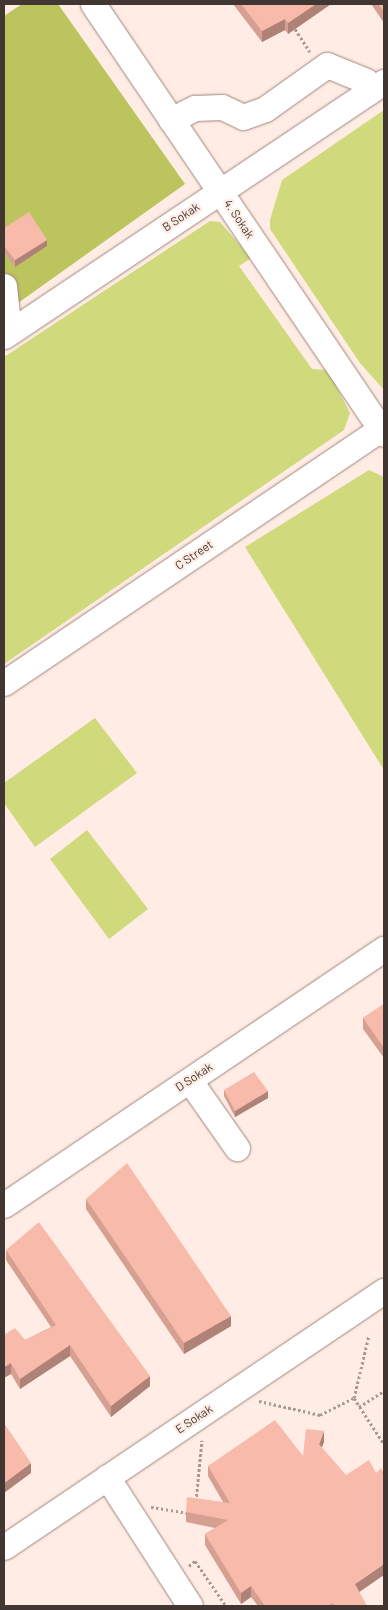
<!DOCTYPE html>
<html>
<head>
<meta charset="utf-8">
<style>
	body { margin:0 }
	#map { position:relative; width:388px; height:1610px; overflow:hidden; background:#feece5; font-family:Barlow,sans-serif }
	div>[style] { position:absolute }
	.green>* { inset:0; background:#d0d97b }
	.forest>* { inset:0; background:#bcc45e }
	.path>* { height:3px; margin-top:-1.5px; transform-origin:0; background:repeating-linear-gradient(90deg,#a79892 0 2.5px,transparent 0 5px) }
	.roads { filter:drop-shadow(0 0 1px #a0857b) drop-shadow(0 0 1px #a0857b) }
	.minor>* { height:25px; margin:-12.5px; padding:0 12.5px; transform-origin:12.5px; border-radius:12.5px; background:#fff }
	.wall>* { inset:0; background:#d5a092 }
	.shaded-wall>* { inset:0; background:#ae8277 }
	.building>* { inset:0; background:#f8baaa }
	span { translate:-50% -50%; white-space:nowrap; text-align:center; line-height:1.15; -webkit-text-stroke:4.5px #feece5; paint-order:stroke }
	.street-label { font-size:12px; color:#413631 }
	.frame { position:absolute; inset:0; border:5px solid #413631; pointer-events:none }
</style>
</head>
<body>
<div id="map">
	<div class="green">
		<i style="clip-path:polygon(384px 110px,384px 390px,360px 363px,270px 229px,270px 220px,282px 180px)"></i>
		<i style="clip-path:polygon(210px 221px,220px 222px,251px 258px,239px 266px,312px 369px,328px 370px,350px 413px,344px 430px,4px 664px,4px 357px)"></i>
		<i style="clip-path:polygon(369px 470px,384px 477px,384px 770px,245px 547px)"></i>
		<i style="clip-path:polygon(95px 718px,137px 773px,35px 847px,4px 803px,4px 783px)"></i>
		<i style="clip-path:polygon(87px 830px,148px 909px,109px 939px,50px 859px)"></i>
	</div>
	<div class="forest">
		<i style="clip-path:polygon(22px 4px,58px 4px,185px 184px,4px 313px,4px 16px)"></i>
	</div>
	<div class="path">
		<i style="left:295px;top:29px;width:27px;rotate:57deg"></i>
		<i style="left:354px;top:1398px;width:55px;rotate:56.9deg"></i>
		<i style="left:259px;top:1401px;width:63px;rotate:12.9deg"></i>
		<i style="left:320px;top:1415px;width:38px;rotate:-27deg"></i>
		<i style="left:354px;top:1398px;width:65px;rotate:-76.6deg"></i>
		<i style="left:359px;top:1407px;width:30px;rotate:-33deg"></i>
		<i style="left:196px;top:1501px;width:61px;rotate:-84.4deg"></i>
		<i style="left:151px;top:1507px;width:36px;rotate:9deg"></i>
		<i style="left:189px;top:1566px;width:8px;rotate:-40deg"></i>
		<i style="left:195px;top:1561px;width:55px;rotate:55.4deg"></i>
	</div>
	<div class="roads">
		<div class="minor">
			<i style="left:93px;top:4px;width:519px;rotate:55.91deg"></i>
			<i style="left:171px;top:120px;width:27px;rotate:-27deg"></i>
			<i style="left:195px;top:108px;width:27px;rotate:-2deg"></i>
			<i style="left:222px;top:107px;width:23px;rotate:25deg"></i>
			<i style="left:243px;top:117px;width:23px;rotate:-20deg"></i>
			<i style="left:265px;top:109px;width:76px;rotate:-35.4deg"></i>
			<i style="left:327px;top:65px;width:42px;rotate:22.3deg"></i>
			<i style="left:366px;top:81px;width:11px;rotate:75deg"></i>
			<i style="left:4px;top:286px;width:46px;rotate:83.8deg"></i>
			<i style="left:4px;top:336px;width:457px;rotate:-33.8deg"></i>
			<i style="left:4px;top:683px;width:458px;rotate:-34deg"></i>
			<i style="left:190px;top:1081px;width:82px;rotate:55deg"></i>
			<i style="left:4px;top:1205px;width:458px;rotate:-34deg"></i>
			<i style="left:107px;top:1477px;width:153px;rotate:57.2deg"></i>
			<i style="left:4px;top:1547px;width:458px;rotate:-34deg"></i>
		</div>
	</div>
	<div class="wall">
		<i style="clip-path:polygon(233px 4px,331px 4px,288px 34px,285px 30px,262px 42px)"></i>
		<i style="clip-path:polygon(371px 4px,384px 4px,384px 23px)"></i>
		<i style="clip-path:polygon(4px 228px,47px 246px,15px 267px,4px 252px)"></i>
		<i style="clip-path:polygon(384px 1004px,384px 1058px,363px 1029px,363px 1018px)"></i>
		<i style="clip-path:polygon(224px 1090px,268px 1098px,235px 1117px,224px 1096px)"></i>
		<i style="clip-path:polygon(86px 1199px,231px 1326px,184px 1354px,86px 1209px)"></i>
		<i style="clip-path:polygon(6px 1250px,150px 1386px,111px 1417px,70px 1356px,20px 1389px,11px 1374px,4px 1335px,25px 1340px,51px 1327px,6px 1260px)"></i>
		<i style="clip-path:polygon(324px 1442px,322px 1447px,359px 1592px,367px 1606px,258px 1606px,251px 1597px,241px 1604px,205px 1545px,205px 1534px,215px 1528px,186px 1522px,186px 1512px,223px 1502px,208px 1476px,208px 1466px,303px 1456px)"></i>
	</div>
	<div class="shaded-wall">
		<i style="clip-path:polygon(316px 4px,331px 4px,288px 34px,288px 23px)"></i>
		<i style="clip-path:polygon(285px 19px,285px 30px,262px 42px,262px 31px)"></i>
		<i style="clip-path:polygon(47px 240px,47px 246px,15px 267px,15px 260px)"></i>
		<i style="clip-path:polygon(268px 1091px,268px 1098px,235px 1117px,235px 1111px)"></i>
		<i style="clip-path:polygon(231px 1316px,231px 1326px,184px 1354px,184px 1343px)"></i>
		<i style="clip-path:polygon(70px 1345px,70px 1356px,20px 1389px,20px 1379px)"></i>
		<i style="clip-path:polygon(11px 1363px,11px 1374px,4px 1378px,4px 1367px)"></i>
		<i style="clip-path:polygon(150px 1376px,150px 1386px,111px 1417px,111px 1406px)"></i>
		<i style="clip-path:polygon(324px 1431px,324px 1442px,319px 1454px,319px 1444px)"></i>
		<i style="clip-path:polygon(31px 1463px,31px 1473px,4px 1493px,4px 1483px)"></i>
		<i style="clip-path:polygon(384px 1564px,384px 1575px,355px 1595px,355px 1584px)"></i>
		<i style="clip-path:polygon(251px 1586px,251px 1597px,241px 1604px,241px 1593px)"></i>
	</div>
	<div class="building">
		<i style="clip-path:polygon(241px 4px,316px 4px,288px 23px,285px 19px,262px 31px)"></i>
		<i style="clip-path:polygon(378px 4px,384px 4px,384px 12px)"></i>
		<i style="clip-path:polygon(29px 212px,47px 240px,15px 260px,4px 246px,4px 228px)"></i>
		<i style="clip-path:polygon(384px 1004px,384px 1048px,363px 1018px)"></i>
		<i style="clip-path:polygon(254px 1072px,268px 1091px,235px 1111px,224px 1090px)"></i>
		<i style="clip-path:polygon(127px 1163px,231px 1316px,184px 1343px,86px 1199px)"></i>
		<i style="clip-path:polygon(39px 1222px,150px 1376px,111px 1406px,70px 1345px,20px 1379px,11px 1363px,4px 1367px,4px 1335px,15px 1328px,25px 1340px,56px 1325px,6px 1250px)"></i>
		<i style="clip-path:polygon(275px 1420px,303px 1456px,306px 1429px,324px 1431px,319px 1444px,346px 1475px,369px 1460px,376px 1473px,381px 1468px,384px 1473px,384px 1564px,355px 1584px,367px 1606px,334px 1606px,332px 1603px,328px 1606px,265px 1606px,251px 1586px,241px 1593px,205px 1534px,228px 1520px,186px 1512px,187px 1497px,230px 1503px,208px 1466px)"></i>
		<i style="clip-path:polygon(4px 1423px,31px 1463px,4px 1483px)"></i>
	</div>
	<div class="street-label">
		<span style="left:181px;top:217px;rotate:-34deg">B Sokak</span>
		<span style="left:239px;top:219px;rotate:56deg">4. Sokak</span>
		<span style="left:194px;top:555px;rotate:-34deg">C Street</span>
		<span style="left:194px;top:1077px;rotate:-34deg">D Sokak</span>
		<span style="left:194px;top:1419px;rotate:-34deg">E Sokak</span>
	</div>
	<div class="frame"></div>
</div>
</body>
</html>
